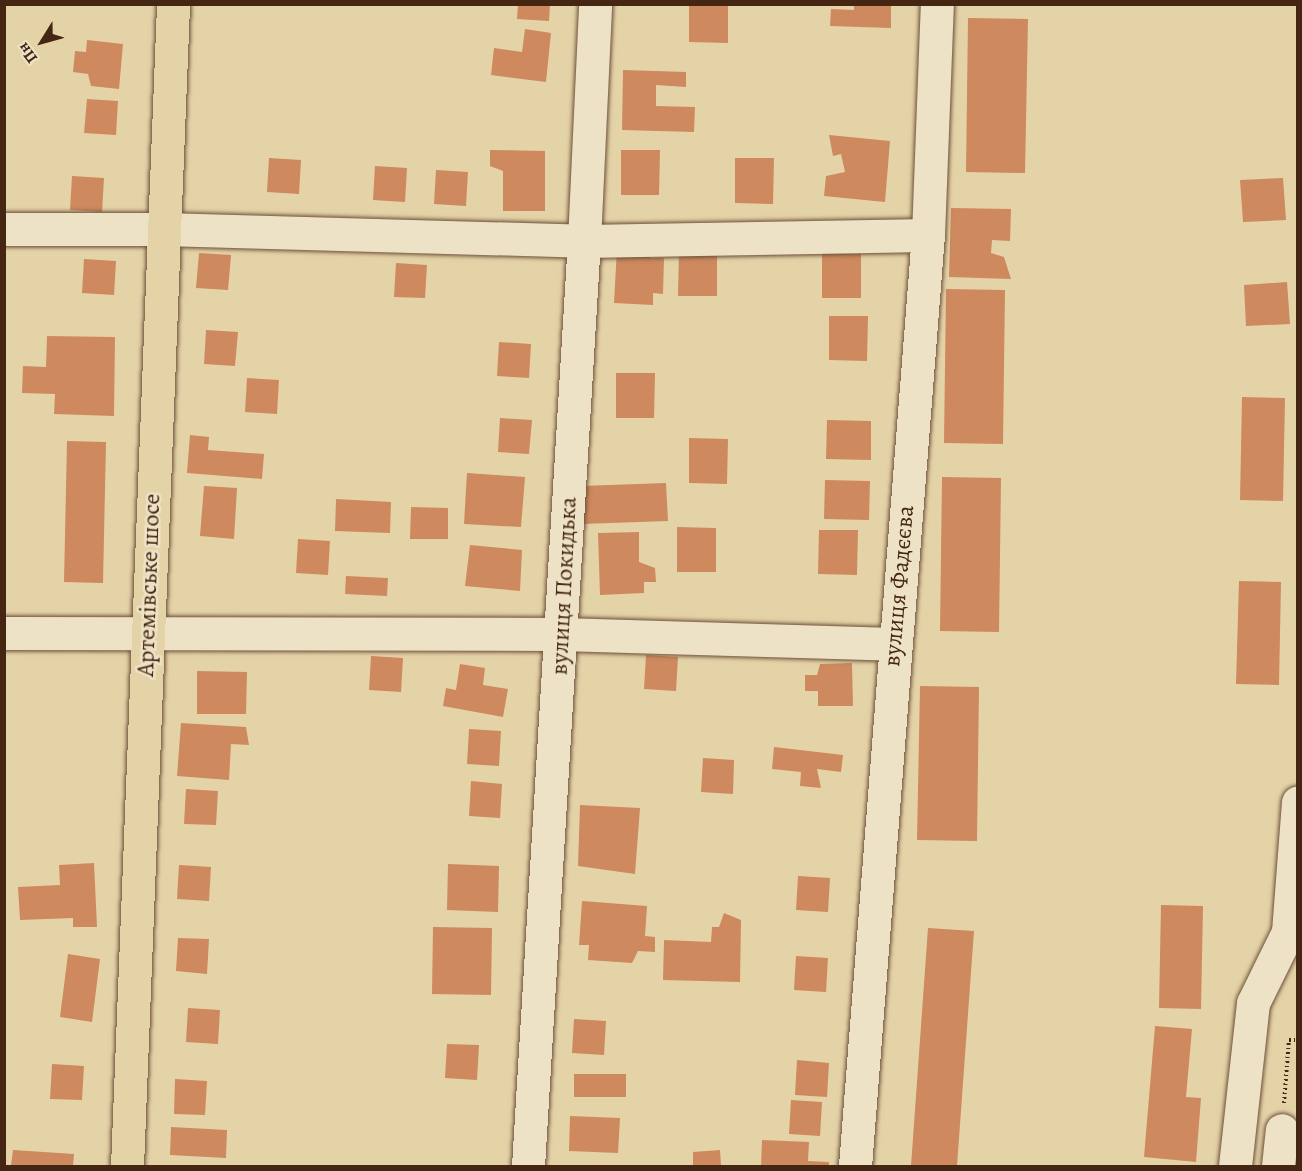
<!DOCTYPE html>
<html>
<head>
<meta charset="utf-8">
<style>
	body { margin:0 }
	#map { position:relative; width:1302px; height:1171px; overflow:hidden; background:#e5d3a8; font-family:Alegreya,serif }
	div>[style] { position:absolute }
	.building>* { inset:0; background:#ce895e }
	.path>* { height:4px; margin-top:-2px; transform-origin:0; background:repeating-linear-gradient(90deg,#442613 0 1.5px,transparent 0 4.5px) }
	.roads { filter:drop-shadow(0 0 2px #6c5138) drop-shadow(0 0 2px #6c5138) }
	.minor>* { height:33px; margin:-16.5px; padding:0 16.5px; transform-origin:16.5px; border-radius:16.5px; background:#eee2c6 }
	.major>* { height:33px; margin:-16.5px; padding:0 16.5px; transform-origin:16.5px; border-radius:16.5px; background:#e5d3a8 }
	span { translate:-50% -50%; white-space:nowrap; text-align:center; line-height:1.15; -webkit-text-stroke:5px #eee2c6; paint-order:stroke }
	.street-label { font-size:24px; color:#442613 }
	.frame { position:absolute; inset:0; border:6px solid #442613; pointer-events:none }
	.north { position:absolute; left:12px; top:12px; width:60px; height:60px; -webkit-text-stroke:4px #eee2c6; paint-order:stroke; rotate:233deg; font-size:16px; font-weight:700; line-height:24px; text-align:center; color:#442613 }
	.north::after { content:''; display:block; margin:auto; width:21px; height:27px; background:#442613; clip-path:polygon(50% 0,100% 100%,50% 72%,0 100%) }
</style>
</head>
<body>
<div id="map">
	<div class="building">
		<i style="clip-path:polygon(518px 4px,550px 4px,549px 21px,517px 19px)"></i>
		<i style="clip-path:polygon(689px 4px,728px 4px,728px 43px,689px 42px)"></i>
		<i style="clip-path:polygon(854px 4px,891px 4px,891px 28px,830px 26px,831px 9px,854px 10px)"></i>
		<i style="clip-path:polygon(968px 18px,1028px 19px,1025px 173px,966px 172px)"></i>
		<i style="clip-path:polygon(525px 29px,551px 33px,546px 82px,491px 75px,494px 48px,522px 52px)"></i>
		<i style="clip-path:polygon(87px 40px,123px 44px,119px 89px,91px 86px,88px 74px,73px 72px,75px 51px,86px 52px)"></i>
		<i style="clip-path:polygon(623px 70px,686px 72px,686px 87px,656px 85px,656px 106px,695px 107px,694px 132px,622px 130px)"></i>
		<i style="clip-path:polygon(87px 99px,118px 101px,116px 135px,84px 133px)"></i>
		<i style="clip-path:polygon(829px 135px,890px 141px,885px 202px,824px 196px,826px 176px,845px 172px,841px 154px,833px 156px)"></i>
		<i style="clip-path:polygon(490px 150px,545px 151px,545px 211px,503px 211px,503px 171px,490px 166px)"></i>
		<i style="clip-path:polygon(621px 150px,660px 150px,659px 195px,621px 195px)"></i>
		<i style="clip-path:polygon(269px 158px,301px 160px,299px 194px,267px 192px)"></i>
		<i style="clip-path:polygon(735px 158px,774px 158px,773px 204px,735px 203px)"></i>
		<i style="clip-path:polygon(375px 166px,407px 168px,405px 202px,373px 200px)"></i>
		<i style="clip-path:polygon(436px 170px,468px 172px,466px 206px,434px 204px)"></i>
		<i style="clip-path:polygon(72px 176px,104px 178px,102px 212px,70px 210px)"></i>
		<i style="clip-path:polygon(1283px 178px,1286px 220px,1243px 222px,1240px 180px)"></i>
		<i style="clip-path:polygon(951px 208px,1011px 209px,1010px 241px,992px 240px,991px 253px,1004px 257px,1011px 279px,949px 277px)"></i>
		<i style="clip-path:polygon(617px 248px,651px 250px,650px 258px,664px 258px,663px 294px,653px 293px,653px 305px,614px 303px)"></i>
		<i style="clip-path:polygon(679px 251px,717px 251px,717px 296px,678px 296px)"></i>
		<i style="clip-path:polygon(199px 253px,231px 255px,228px 290px,196px 288px)"></i>
		<i style="clip-path:polygon(822px 253px,861px 254px,861px 298px,822px 298px)"></i>
		<i style="clip-path:polygon(84px 259px,116px 261px,114px 295px,82px 293px)"></i>
		<i style="clip-path:polygon(396px 263px,427px 265px,425px 298px,394px 297px)"></i>
		<i style="clip-path:polygon(1287px 282px,1290px 324px,1246px 326px,1244px 285px)"></i>
		<i style="clip-path:polygon(946px 289px,1005px 290px,1003px 444px,944px 443px)"></i>
		<i style="clip-path:polygon(829px 316px,868px 316px,867px 361px,829px 360px)"></i>
		<i style="clip-path:polygon(206px 330px,238px 332px,235px 366px,204px 364px)"></i>
		<i style="clip-path:polygon(47px 336px,115px 337px,114px 416px,54px 414px,55px 394px,22px 393px,23px 366px,46px 367px)"></i>
		<i style="clip-path:polygon(499px 342px,531px 344px,529px 378px,497px 376px)"></i>
		<i style="clip-path:polygon(616px 373px,655px 373px,654px 418px,616px 418px)"></i>
		<i style="clip-path:polygon(247px 378px,279px 380px,277px 414px,245px 412px)"></i>
		<i style="clip-path:polygon(1242px 397px,1285px 398px,1283px 501px,1240px 500px)"></i>
		<i style="clip-path:polygon(500px 418px,532px 420px,529px 454px,498px 452px)"></i>
		<i style="clip-path:polygon(827px 420px,871px 421px,871px 460px,826px 459px)"></i>
		<i style="clip-path:polygon(190px 435px,209px 437px,208px 450px,264px 454px,262px 479px,187px 473px)"></i>
		<i style="clip-path:polygon(689px 438px,728px 439px,727px 484px,689px 483px)"></i>
		<i style="clip-path:polygon(67px 441px,106px 442px,103px 583px,64px 582px)"></i>
		<i style="clip-path:polygon(467px 473px,525px 477px,521px 527px,464px 524px)"></i>
		<i style="clip-path:polygon(942px 477px,1001px 478px,999px 632px,940px 631px)"></i>
		<i style="clip-path:polygon(825px 480px,870px 481px,869px 520px,824px 519px)"></i>
		<i style="clip-path:polygon(666px 483px,668px 521px,582px 524px,581px 486px)"></i>
		<i style="clip-path:polygon(204px 486px,237px 488px,234px 539px,200px 536px)"></i>
		<i style="clip-path:polygon(336px 499px,391px 502px,390px 533px,335px 531px)"></i>
		<i style="clip-path:polygon(411px 507px,448px 508px,448px 539px,410px 539px)"></i>
		<i style="clip-path:polygon(677px 527px,716px 528px,716px 572px,677px 572px)"></i>
		<i style="clip-path:polygon(819px 530px,858px 530px,857px 575px,818px 574px)"></i>
		<i style="clip-path:polygon(639px 532px,639px 562px,655px 568px,656px 582px,644px 582px,644px 593px,600px 595px,598px 533px)"></i>
		<i style="clip-path:polygon(298px 539px,330px 541px,328px 575px,296px 573px)"></i>
		<i style="clip-path:polygon(470px 545px,522px 550px,520px 591px,465px 586px)"></i>
		<i style="clip-path:polygon(346px 576px,388px 578px,387px 596px,345px 594px)"></i>
		<i style="clip-path:polygon(1239px 581px,1281px 582px,1279px 685px,1236px 684px)"></i>
		<i style="clip-path:polygon(646px 655px,678px 657px,676px 691px,644px 689px)"></i>
		<i style="clip-path:polygon(371px 656px,403px 658px,401px 692px,369px 690px)"></i>
		<i style="clip-path:polygon(852px 663px,853px 706px,818px 706px,818px 691px,805px 691px,805px 675px,817px 675px,820px 664px)"></i>
		<i style="clip-path:polygon(460px 664px,485px 668px,483px 685px,508px 689px,503px 717px,443px 706px,446px 688px,456px 690px)"></i>
		<i style="clip-path:polygon(197px 671px,247px 672px,246px 714px,197px 714px)"></i>
		<i style="clip-path:polygon(920px 686px,979px 687px,977px 841px,917px 840px)"></i>
		<i style="clip-path:polygon(181px 723px,246px 727px,249px 745px,231px 744px,229px 780px,177px 776px)"></i>
		<i style="clip-path:polygon(469px 729px,501px 731px,499px 766px,467px 764px)"></i>
		<i style="clip-path:polygon(774px 747px,843px 755px,841px 772px,817px 769px,821px 788px,800px 786px,801px 772px,772px 769px)"></i>
		<i style="clip-path:polygon(703px 758px,734px 760px,733px 794px,701px 792px)"></i>
		<i style="clip-path:polygon(471px 781px,502px 784px,500px 818px,469px 816px)"></i>
		<i style="clip-path:polygon(186px 789px,218px 791px,216px 825px,184px 824px)"></i>
		<i style="clip-path:polygon(580px 805px,640px 808px,635px 874px,578px 866px)"></i>
		<i style="clip-path:polygon(94px 863px,97px 927px,73px 927px,73px 918px,20px 920px,18px 887px,60px 885px,59px 865px)"></i>
		<i style="clip-path:polygon(448px 864px,499px 866px,498px 912px,447px 910px)"></i>
		<i style="clip-path:polygon(179px 865px,211px 867px,209px 901px,177px 899px)"></i>
		<i style="clip-path:polygon(798px 876px,830px 878px,828px 912px,796px 910px)"></i>
		<i style="clip-path:polygon(582px 901px,647px 906px,645px 936px,655px 937px,655px 952px,638px 951px,632px 963px,588px 960px,589px 945px,579px 945px)"></i>
		<i style="clip-path:polygon(1161px 905px,1203px 906px,1201px 1009px,1159px 1008px)"></i>
		<i style="clip-path:polygon(724px 913px,741px 920px,740px 982px,663px 980px,664px 940px,711px 942px,712px 927px,719px 927px)"></i>
		<i style="clip-path:polygon(433px 927px,492px 928px,491px 995px,432px 994px)"></i>
		<i style="clip-path:polygon(928px 928px,974px 931px,957px 1166px,911px 1166px)"></i>
		<i style="clip-path:polygon(178px 938px,209px 939px,207px 974px,176px 971px)"></i>
		<i style="clip-path:polygon(68px 954px,100px 959px,92px 1022px,60px 1017px)"></i>
		<i style="clip-path:polygon(796px 956px,828px 958px,826px 992px,794px 990px)"></i>
		<i style="clip-path:polygon(188px 1008px,220px 1010px,218px 1044px,186px 1042px)"></i>
		<i style="clip-path:polygon(574px 1019px,606px 1021px,604px 1055px,572px 1053px)"></i>
		<i style="clip-path:polygon(1155px 1026px,1192px 1029px,1186px 1097px,1201px 1098px,1196px 1162px,1144px 1157px)"></i>
		<i style="clip-path:polygon(447px 1044px,479px 1045px,477px 1080px,445px 1078px)"></i>
		<i style="clip-path:polygon(797px 1060px,829px 1063px,827px 1097px,795px 1095px)"></i>
		<i style="clip-path:polygon(52px 1064px,84px 1066px,82px 1100px,50px 1099px)"></i>
		<i style="clip-path:polygon(574px 1074px,626px 1074px,626px 1097px,574px 1097px)"></i>
		<i style="clip-path:polygon(175px 1079px,207px 1081px,205px 1115px,174px 1114px)"></i>
		<i style="clip-path:polygon(791px 1100px,822px 1102px,820px 1136px,789px 1134px)"></i>
		<i style="clip-path:polygon(570px 1116px,620px 1118px,618px 1153px,569px 1151px)"></i>
		<i style="clip-path:polygon(171px 1127px,227px 1130px,226px 1158px,170px 1155px)"></i>
		<i style="clip-path:polygon(762px 1140px,809px 1142px,808px 1161px,829px 1162px,829px 1166px,761px 1166px)"></i>
		<i style="clip-path:polygon(13px 1150px,74px 1154px,73px 1166px,11px 1166px)"></i>
		<i style="clip-path:polygon(720px 1150px,721px 1166px,693px 1166px,693px 1152px)"></i>
	</div>
	<div class="path">
		<i style="left:1284px;top:1103px;width:63px;rotate:-85.5deg"></i>
		<i style="left:1289px;top:1040px;width:9px"></i>
	</div>
	<div class="roads">
		<div class="minor">
			<i style="left:4px;top:229px;width:159px"></i>
			<i style="left:163px;top:229px;width:421px;rotate:1.6deg"></i>
			<i style="left:584px;top:241px;width:344px;rotate:-1deg"></i>
			<i style="left:4px;top:633px;width:557px;rotate:0.1deg"></i>
			<i style="left:561px;top:634px;width:333px;rotate:1.7deg"></i>
			<i style="left:528px;top:1166px;width:927px;rotate:-86.54deg"></i>
			<i style="left:584px;top:241px;width:237px;rotate:-87.3deg"></i>
			<i style="left:855px;top:1166px;width:934px;rotate:-85.52deg"></i>
			<i style="left:928px;top:235px;width:231px;rotate:-87.8deg"></i>
			<i style="left:1235px;top:1166px;width:164px;rotate:-83.7deg"></i>
			<i style="left:1253px;top:1003px;width:79px;rotate:-63.8deg"></i>
			<i style="left:1288px;top:932px;width:130px;rotate:-85.6deg"></i>
			<i style="left:1278px;top:1166px;width:36px;rotate:-84deg"></i>
		</div>
		<div class="major">
			<i style="left:127px;top:1166px;width:1163px;rotate:-87.73deg"></i>
		</div>
	</div>
	<div class="street-label">
		<span style="left:149px;top:585px;rotate:-88deg">Артемівське шосе</span>
		<span style="left:564px;top:586px;rotate:-87deg">вулиця Покидька</span>
		<span style="left:899px;top:586px;rotate:-85deg">вулиця Фадєєва</span>
	</div>
	<div class="frame"></div>
	<div class="north">Пн</div>
</div>
</body>
</html>
